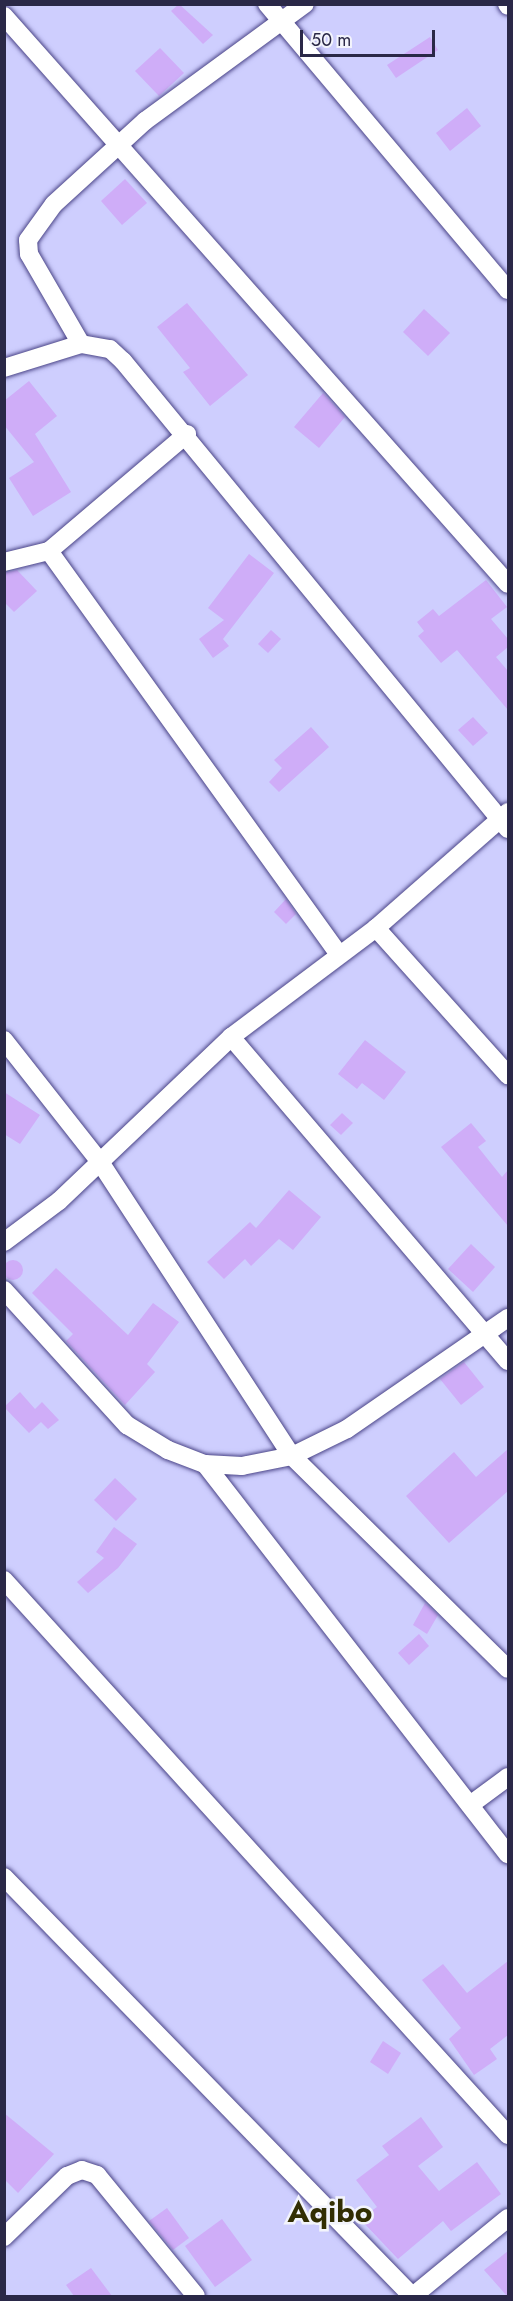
<!DOCTYPE html>
<html>
<head>
<meta charset="utf-8">
<style>
	body { margin:0 }
	#map { position:relative; width:513px; height:2301px; overflow:hidden; background:#cecefe; font-family:Jost,sans-serif }
	div>[style] { position:absolute }
	.building>* { inset:0; background:#cfadf8 }
	.round { border-radius:50% }
	.roads { filter:drop-shadow(0 0 2px #4a4487) drop-shadow(0 0 2px #4a4487) }
	.minor>* { height:18px; margin:-9px; padding:0 9px; transform-origin:9px; border-radius:9px; background:#fff }
	span { translate:-50% -50%; white-space:nowrap; text-align:center; line-height:1.15; -webkit-text-stroke:5px #f3f4fc; paint-order:stroke }
	.district-label { font-size:30px; color:#322e03; font-weight:700 }
	.frame { position:absolute; inset:0; border:6px solid #2a2847; pointer-events:none }
	.scale { position:absolute; left:300px; top:30px; width:135px; height:27px; box-sizing:border-box; border:3px solid #2a2847; border-top:0; padding-left:8px; font-size:18px; line-height:21px; white-space:nowrap; color:#2a2847; -webkit-text-stroke:4px #f3f4fc; paint-order:stroke }
</style>
</head>
<body>
<div id="map">
	<div class="building">
		<i style="clip-path:polygon(179px 4px,213px 35px,203px 44px,171px 11px)"></i>
		<i style="clip-path:polygon(430px 37px,438px 50px,396px 78px,387px 65px)"></i>
		<i style="clip-path:polygon(160px 48px,184px 73px,159px 96px,135px 71px)"></i>
		<i style="clip-path:polygon(467px 108px,481px 126px,450px 151px,436px 133px)"></i>
		<i style="clip-path:polygon(125px 179px,147px 203px,122px 225px,101px 201px)"></i>
		<i style="clip-path:polygon(187px 303px,248px 375px,210px 406px,183px 372px,190px 368px,157px 327px)"></i>
		<i style="clip-path:polygon(424px 309px,450px 333px,428px 356px,403px 332px)"></i>
		<i style="clip-path:polygon(29px 381px,57px 416px,35px 434px,71px 492px,33px 516px,9px 478px,34px 462px,4px 425px,4px 401px)"></i>
		<i style="clip-path:polygon(323px 393px,345px 417px,319px 448px,294px 427px)"></i>
		<i style="clip-path:polygon(249px 554px,274px 573px,223px 639px,229px 646px,213px 658px,199px 639px,224px 620px,208px 608px)"></i>
		<i style="clip-path:polygon(17px 570px,37px 591px,14px 612px,4px 602px,4px 573px)"></i>
		<i style="clip-path:polygon(486px 580px,507px 607px,491px 619px,508px 639px,508px 647px,496px 657px,508px 671px,508px 710px,457px 650px,441px 663px,418px 636px,424px 631px,417px 622px,433px 609px,439px 616px)"></i>
		<i style="clip-path:polygon(271px 630px,281px 639px,268px 653px,258px 644px)"></i>
		<i style="clip-path:polygon(473px 717px,488px 733px,473px 746px,458px 730px)"></i>
		<i style="clip-path:polygon(311px 727px,329px 747px,279px 792px,269px 782px,282px 768px,274px 760px)"></i>
		<i style="clip-path:polygon(286px 899px,296px 914px,286px 924px,274px 912px)"></i>
		<i style="clip-path:polygon(365px 1040px,406px 1072px,384px 1100px,362px 1083px,357px 1089px,338px 1074px)"></i>
		<i style="clip-path:polygon(4px 1092px,40px 1115px,20px 1144px,4px 1134px)"></i>
		<i style="clip-path:polygon(342px 1113px,353px 1123px,341px 1135px,330px 1125px)"></i>
		<i style="clip-path:polygon(471px 1123px,486px 1141px,478px 1147px,502px 1177px,508px 1170px,508px 1226px,441px 1147px)"></i>
		<i style="clip-path:polygon(289px 1190px,321px 1217px,293px 1250px,279px 1239px,251px 1266px,245px 1259px,224px 1279px,207px 1262px,250px 1222px,256px 1228px)"></i>
		<i style="clip-path:polygon(471px 1244px,495px 1267px,473px 1292px,448px 1269px)"></i>
		<i class="round" style="left:3px;top:1260px;width:20px;height:20px"></i>
		<i style="clip-path:polygon(56px 1268px,128px 1335px,153px 1303px,179px 1322px,147px 1364px,155px 1372px,125px 1405px,66px 1341px,73px 1334px,32px 1293px)"></i>
		<i style="clip-path:polygon(464px 1362px,484px 1387px,461px 1405px,440px 1379px)"></i>
		<i style="clip-path:polygon(20px 1392px,35px 1409px,42px 1402px,59px 1420px,48px 1429px,41px 1422px,29px 1433px,4px 1407px)"></i>
		<i style="clip-path:polygon(508px 1449px,508px 1491px,449px 1543px,406px 1496px,454px 1452px,476px 1477px)"></i>
		<i style="clip-path:polygon(115px 1478px,137px 1499px,116px 1521px,94px 1500px)"></i>
		<i style="clip-path:polygon(114px 1527px,137px 1544px,118px 1568px,88px 1593px,77px 1582px,104px 1558px,96px 1552px)"></i>
		<i style="clip-path:polygon(425px 1603px,438px 1615px,427px 1634px,413px 1625px)"></i>
		<i style="clip-path:polygon(419px 1634px,429px 1646px,409px 1665px,398px 1653px)"></i>
		<i style="clip-path:polygon(508px 1961px,508px 2035px,490px 2049px,497px 2059px,474px 2075px,449px 2039px,461px 2028px,422px 1980px,443px 1964px,467px 1993px)"></i>
		<i style="clip-path:polygon(383px 2041px,401px 2053px,388px 2074px,370px 2062px)"></i>
		<i style="clip-path:polygon(4px 2113px,54px 2154px,18px 2193px,4px 2179px)"></i>
		<i style="clip-path:polygon(421px 2117px,443px 2147px,418px 2166px,439px 2191px,477px 2162px,501px 2194px,451px 2231px,443px 2221px,398px 2259px,360px 2219px,377px 2207px,356px 2180px,389px 2155px,382px 2146px)"></i>
		<i style="clip-path:polygon(167px 2208px,189px 2238px,173px 2250px,149px 2221px)"></i>
		<i style="clip-path:polygon(222px 2219px,252px 2260px,215px 2287px,185px 2246px)"></i>
		<i style="clip-path:polygon(508px 2251px,508px 2296px,507px 2296px,484px 2270px)"></i>
		<i style="clip-path:polygon(91px 2268px,112px 2296px,74px 2296px,66px 2285px)"></i>
	</div>
	<div class="roads">
		<div class="minor">
			<i style="left:267px;top:4px;width:374px;rotate:49.9deg"></i>
			<i style="left:507px;top:4px;width:2px;rotate:63deg"></i>
			<i style="left:4px;top:16px;width:759px;rotate:48.42deg"></i>
			<i style="left:81px;top:344px;width:104px;rotate:-120deg"></i>
			<i style="left:29px;top:254px;width:14px;rotate:-94deg"></i>
			<i style="left:28px;top:240px;width:44px;rotate:-54.2deg"></i>
			<i style="left:54px;top:204px;width:123px;rotate:-42.4deg"></i>
			<i style="left:145px;top:121px;width:198px;rotate:-36.2deg"></i>
			<i style="left:4px;top:368px;width:81px;rotate:-17.3deg"></i>
			<i style="left:81px;top:344px;width:29px;rotate:10deg"></i>
			<i style="left:110px;top:349px;width:18px;rotate:43deg"></i>
			<i style="left:123px;top:361px;width:606px;rotate:50.56deg"></i>
			<i style="left:49px;top:551px;width:496px;rotate:54.3deg"></i>
			<i style="left:4px;top:562px;width:46px;rotate:-13.7deg"></i>
			<i style="left:49px;top:551px;width:181px;rotate:-40.3deg"></i>
			<i style="left:376px;top:928px;width:198px;rotate:48.1deg"></i>
			<i style="left:231px;top:1037px;width:426px;rotate:49.5deg"></i>
			<i style="left:4px;top:1040px;width:155px;rotate:51.8deg"></i>
			<i style="left:100px;top:1162px;width:351px;rotate:56.9deg"></i>
			<i style="left:292px;top:1456px;width:303px;rotate:44.6deg"></i>
			<i style="left:4px;top:1242px;width:69px;rotate:-36.7deg"></i>
			<i style="left:59px;top:1201px;width:238px;rotate:-43.6deg"></i>
			<i style="left:231px;top:1037px;width:181px;rotate:-36.9deg"></i>
			<i style="left:376px;top:928px;width:176px;rotate:-41.3deg"></i>
			<i style="left:4px;top:1290px;width:183px;rotate:47.7deg"></i>
			<i style="left:127px;top:1425px;width:48px;rotate:31.4deg"></i>
			<i style="left:168px;top:1450px;width:40px;rotate:21deg"></i>
			<i style="left:205px;top:1464px;width:37px;rotate:3deg"></i>
			<i style="left:242px;top:1466px;width:51px;rotate:-11.3deg"></i>
			<i style="left:292px;top:1456px;width:61px;rotate:-26.1deg"></i>
			<i style="left:347px;top:1429px;width:196px;rotate:-34.6deg"></i>
			<i style="left:205px;top:1464px;width:494px;rotate:52.2deg"></i>
			<i style="left:4px;top:1580px;width:750px;rotate:47.76deg"></i>
			<i style="left:470px;top:1805px;width:47px;rotate:-36.4deg"></i>
			<i style="left:4px;top:1877px;width:585px;rotate:45.76deg"></i>
			<i style="left:4px;top:2237px;width:88px;rotate:-44.1deg"></i>
			<i style="left:67px;top:2176px;width:16px;rotate:-22deg"></i>
			<i style="left:82px;top:2170px;width:16px;rotate:18deg"></i>
			<i style="left:97px;top:2175px;width:156px;rotate:50.7deg"></i>
			<i style="left:413px;top:2296px;width:123px;rotate:-39.4deg"></i>
		</div>
	</div>
	<div class="district-label">
		<span style="left:330px;top:2212px">Aqibo</span>
	</div>
	<div class="frame"></div>
	<div class="scale">50 m</div>
</div>
</body>
</html>
